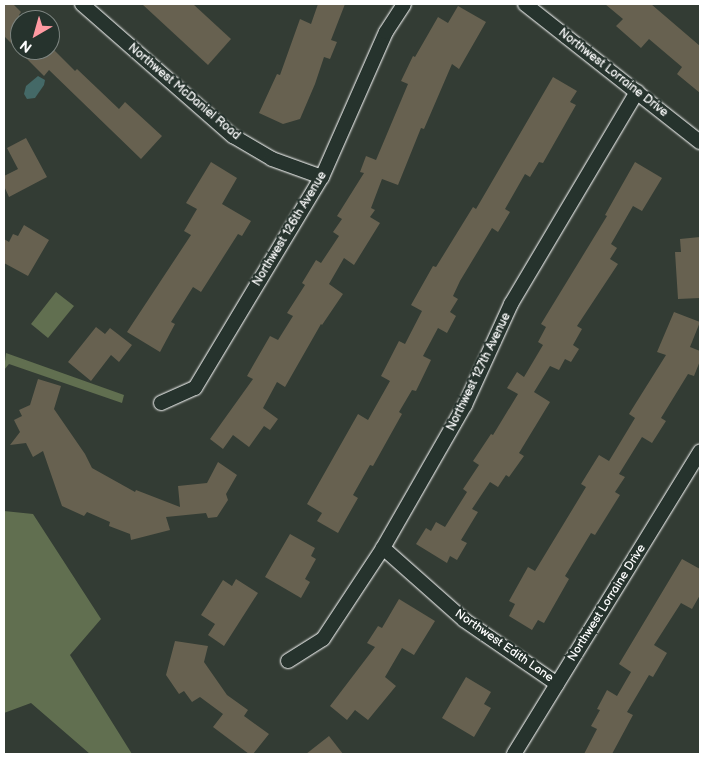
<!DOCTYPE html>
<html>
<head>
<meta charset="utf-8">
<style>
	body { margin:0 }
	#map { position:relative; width:704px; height:758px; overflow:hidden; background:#333c34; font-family:"Balsamiq Sans",sans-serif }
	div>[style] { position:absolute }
	.green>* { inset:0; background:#616f50 }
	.water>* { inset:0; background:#446967 }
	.building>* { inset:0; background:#676150 }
	.roads { filter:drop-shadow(0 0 1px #fff) drop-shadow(0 0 1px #fff) }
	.minor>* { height:14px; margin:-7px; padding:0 7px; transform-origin:7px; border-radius:7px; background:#26332d }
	span { translate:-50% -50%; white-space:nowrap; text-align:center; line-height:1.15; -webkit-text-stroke:4.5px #26332d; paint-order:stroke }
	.street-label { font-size:12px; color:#fff }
	.frame { position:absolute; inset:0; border:5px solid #fff; pointer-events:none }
	.north { position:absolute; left:10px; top:10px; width:50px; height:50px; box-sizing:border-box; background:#26332d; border:1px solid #7d8581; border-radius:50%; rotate:218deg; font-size:14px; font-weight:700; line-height:20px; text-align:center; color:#fff }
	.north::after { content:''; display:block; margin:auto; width:18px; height:22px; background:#ff9aa2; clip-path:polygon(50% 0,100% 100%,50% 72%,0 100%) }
</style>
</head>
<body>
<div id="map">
	<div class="green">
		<i style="clip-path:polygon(56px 292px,74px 306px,48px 338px,31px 324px)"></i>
		<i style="clip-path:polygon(6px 353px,124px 395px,122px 403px,9px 364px,4px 370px)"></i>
		<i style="clip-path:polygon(4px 511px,33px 514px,101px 619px,70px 655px,132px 754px,90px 754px,31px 703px,4px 713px)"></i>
	</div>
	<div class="water">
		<i style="clip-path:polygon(38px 76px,45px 80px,44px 85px,35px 98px,27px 99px,24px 94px,26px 86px)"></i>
	</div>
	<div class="building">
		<i style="clip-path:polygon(4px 4px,13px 4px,21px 12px,19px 15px,20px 50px,54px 50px,75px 71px,77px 69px,119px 109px,125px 102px,162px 136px,141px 159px,49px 70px,44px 76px,4px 36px)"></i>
		<i style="clip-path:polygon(142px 4px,193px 4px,231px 39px,208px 65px)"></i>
		<i style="clip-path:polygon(318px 4px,345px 4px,331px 40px,337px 42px,330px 59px,324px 57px,315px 84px,300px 119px,283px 124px,259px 113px,277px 74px,280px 75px,300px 19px,311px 24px)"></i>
		<i style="clip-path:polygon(605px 4px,651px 4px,700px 46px,700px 93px,677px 74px,682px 67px,649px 39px,641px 48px,616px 26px,623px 19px)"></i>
		<i style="clip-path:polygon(458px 6px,486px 22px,459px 69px,452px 64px,424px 129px,421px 128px,398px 185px,382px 179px,371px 208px,375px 210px,370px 217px,380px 223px,354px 265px,344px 258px,329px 284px,343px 294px,322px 325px,321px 324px,285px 387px,277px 382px,263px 408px,278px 419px,270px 430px,264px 426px,249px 447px,233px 435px,223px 449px,210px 439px,253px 379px,247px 376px,270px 336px,278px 340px,293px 316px,287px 313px,305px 285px,302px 283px,316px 260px,321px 263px,339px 236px,333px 232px,342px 219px,337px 216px,364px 173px,360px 172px,366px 156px,376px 160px,408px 84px,401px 81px,413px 56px,415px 57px,438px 17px,448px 23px)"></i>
		<i style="clip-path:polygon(553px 77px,577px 91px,570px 102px,576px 105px,543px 163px,539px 162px,530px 177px,525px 174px,505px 209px,510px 212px,498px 232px,492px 228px,460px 281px,453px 296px,458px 299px,450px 312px,456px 316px,447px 333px,438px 328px,423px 356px,431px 360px,416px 391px,412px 390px,399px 412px,402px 414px,373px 466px,370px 465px,353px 495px,358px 498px,338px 533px,317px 521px,322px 513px,307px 504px,358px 414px,368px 420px,390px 381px,381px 376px,399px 341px,405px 344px,422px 311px,411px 305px,433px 266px,436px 267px,473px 207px,476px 209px)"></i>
		<i style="clip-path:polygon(26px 138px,47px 177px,9px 197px,4px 186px,4px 176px,18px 169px,7px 148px)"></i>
		<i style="clip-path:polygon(211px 162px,237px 178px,222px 204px,251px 221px,242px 236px,238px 234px,201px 292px,193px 287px,171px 322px,175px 324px,160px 352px,127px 332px,191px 235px,184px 231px,197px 209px,186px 203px)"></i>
		<i style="clip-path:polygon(635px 162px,662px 178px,642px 211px,633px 206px,611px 244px,617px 248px,610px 259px,618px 264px,577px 326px,582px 329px,573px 345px,579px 349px,571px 362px,565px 359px,559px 370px,550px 366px,534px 392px,550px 402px,519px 453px,524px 456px,509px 477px,506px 475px,498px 487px,490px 482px,472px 509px,478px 512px,461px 540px,467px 543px,457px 560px,450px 556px,447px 563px,416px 544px,426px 528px,431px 531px,436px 522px,445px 527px,467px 492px,463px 489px,479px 465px,473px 461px,491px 434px,493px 435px,518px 394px,507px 388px,517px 372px,524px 377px,543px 345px,538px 342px,546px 327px,541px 324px,607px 216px,605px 215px)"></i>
		<i style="clip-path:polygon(24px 225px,49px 240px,28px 276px,4px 263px,4px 239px,9px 242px,13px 234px,18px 236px)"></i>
		<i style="clip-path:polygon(700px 237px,700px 298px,678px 299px,675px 252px,681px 252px,680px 239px)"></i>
		<i style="clip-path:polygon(674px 312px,700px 322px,690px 347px,700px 351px,700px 361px,694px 376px,688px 374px,661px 418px,666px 421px,652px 443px,642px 437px,619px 474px,625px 477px,615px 492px,620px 495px,595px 535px,591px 533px,565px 576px,569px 579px,544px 623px,538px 620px,532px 630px,509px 616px,515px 604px,509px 601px,528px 567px,535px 571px,586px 487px,581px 484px,599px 455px,609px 461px,635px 418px,629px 414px,666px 355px,657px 352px)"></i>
		<i style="clip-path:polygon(96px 327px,105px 334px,110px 328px,132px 345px,119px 362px,111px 355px,91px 381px,68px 362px)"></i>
		<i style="clip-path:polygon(38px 379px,61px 386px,54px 409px,85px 454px,92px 468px,135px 492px,136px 490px,180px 507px,178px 486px,207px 483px,218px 462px,237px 475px,226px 494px,228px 500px,217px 517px,208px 518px,206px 513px,166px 517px,170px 530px,131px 540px,130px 534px,109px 526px,110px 522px,87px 512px,84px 516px,62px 506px,43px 451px,33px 457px,26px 443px,10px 445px,20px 432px,14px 420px,22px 416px,19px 410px,30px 405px)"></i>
		<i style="clip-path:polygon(290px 534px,315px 548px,311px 556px,316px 559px,305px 579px,310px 582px,301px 598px,265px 577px)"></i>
		<i style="clip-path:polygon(682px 559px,700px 569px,700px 595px,692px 609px,681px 603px,654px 645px,667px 653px,653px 677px,649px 675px,627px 712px,633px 715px,612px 754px,584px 754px,597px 729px,591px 726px,600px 710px,597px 709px,607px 690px,617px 696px,631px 672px,619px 664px)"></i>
		<i style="clip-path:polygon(236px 579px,258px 593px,224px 646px,208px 635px,215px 624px,201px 615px,223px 580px,232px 586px)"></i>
		<i style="clip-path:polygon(399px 599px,435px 621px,414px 655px,402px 648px,385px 677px,396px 686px,368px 720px,355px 710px,347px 720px,330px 706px,375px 647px,367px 643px,378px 626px,382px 628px)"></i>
		<i style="clip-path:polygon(175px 641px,208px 646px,204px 662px,227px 695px,248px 710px,244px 716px,269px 734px,253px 754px,249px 754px,213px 727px,223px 714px,200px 697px,192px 702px,184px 691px,179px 694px,166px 675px)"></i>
		<i style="clip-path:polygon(466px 677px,491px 692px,484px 704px,491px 708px,474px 737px,442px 718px)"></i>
		<i style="clip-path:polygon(329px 736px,343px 754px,306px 754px)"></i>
	</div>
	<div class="roads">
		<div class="minor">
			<i style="left:82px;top:4px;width:201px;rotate:41.2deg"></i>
			<i style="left:233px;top:136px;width:45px;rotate:30.5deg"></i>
			<i style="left:272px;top:159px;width:53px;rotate:19.8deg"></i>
			<i style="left:525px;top:4px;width:223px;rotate:38.3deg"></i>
			<i style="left:161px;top:403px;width:37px;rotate:-24deg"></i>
			<i style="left:195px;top:388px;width:246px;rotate:-59deg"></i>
			<i style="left:322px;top:177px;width:158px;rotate:-66.2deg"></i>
			<i style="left:386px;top:32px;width:33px;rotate:-57deg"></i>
			<i style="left:383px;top:548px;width:108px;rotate:41.6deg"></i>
			<i style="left:464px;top:620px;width:113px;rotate:34.5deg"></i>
			<i style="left:288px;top:661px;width:41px;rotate:-32.2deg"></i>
			<i style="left:323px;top:639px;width:109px;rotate:-56.6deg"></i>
			<i style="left:383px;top:548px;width:165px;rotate:-60.2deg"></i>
			<i style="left:465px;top:405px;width:111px;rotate:-65.5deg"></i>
			<i style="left:511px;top:304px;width:247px;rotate:-59.3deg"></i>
			<i style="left:514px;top:754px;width:355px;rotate:-58.4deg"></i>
		</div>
	</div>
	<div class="street-label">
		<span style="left:613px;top:73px;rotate:38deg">Northwest Lorraine Drive</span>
		<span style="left:184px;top:92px;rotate:40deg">Northwest McDaniel Road</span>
		<span style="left:290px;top:229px;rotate:-59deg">Northwest 126th Avenue</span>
		<span style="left:479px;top:372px;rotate:-64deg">Northwest 127th Avenue</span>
		<span style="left:607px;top:603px;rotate:-58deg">Northwest Lorraine Drive</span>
		<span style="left:504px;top:646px;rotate:35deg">Northwest Edith Lane</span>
	</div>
	<div class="frame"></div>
	<div class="north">N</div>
</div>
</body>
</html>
